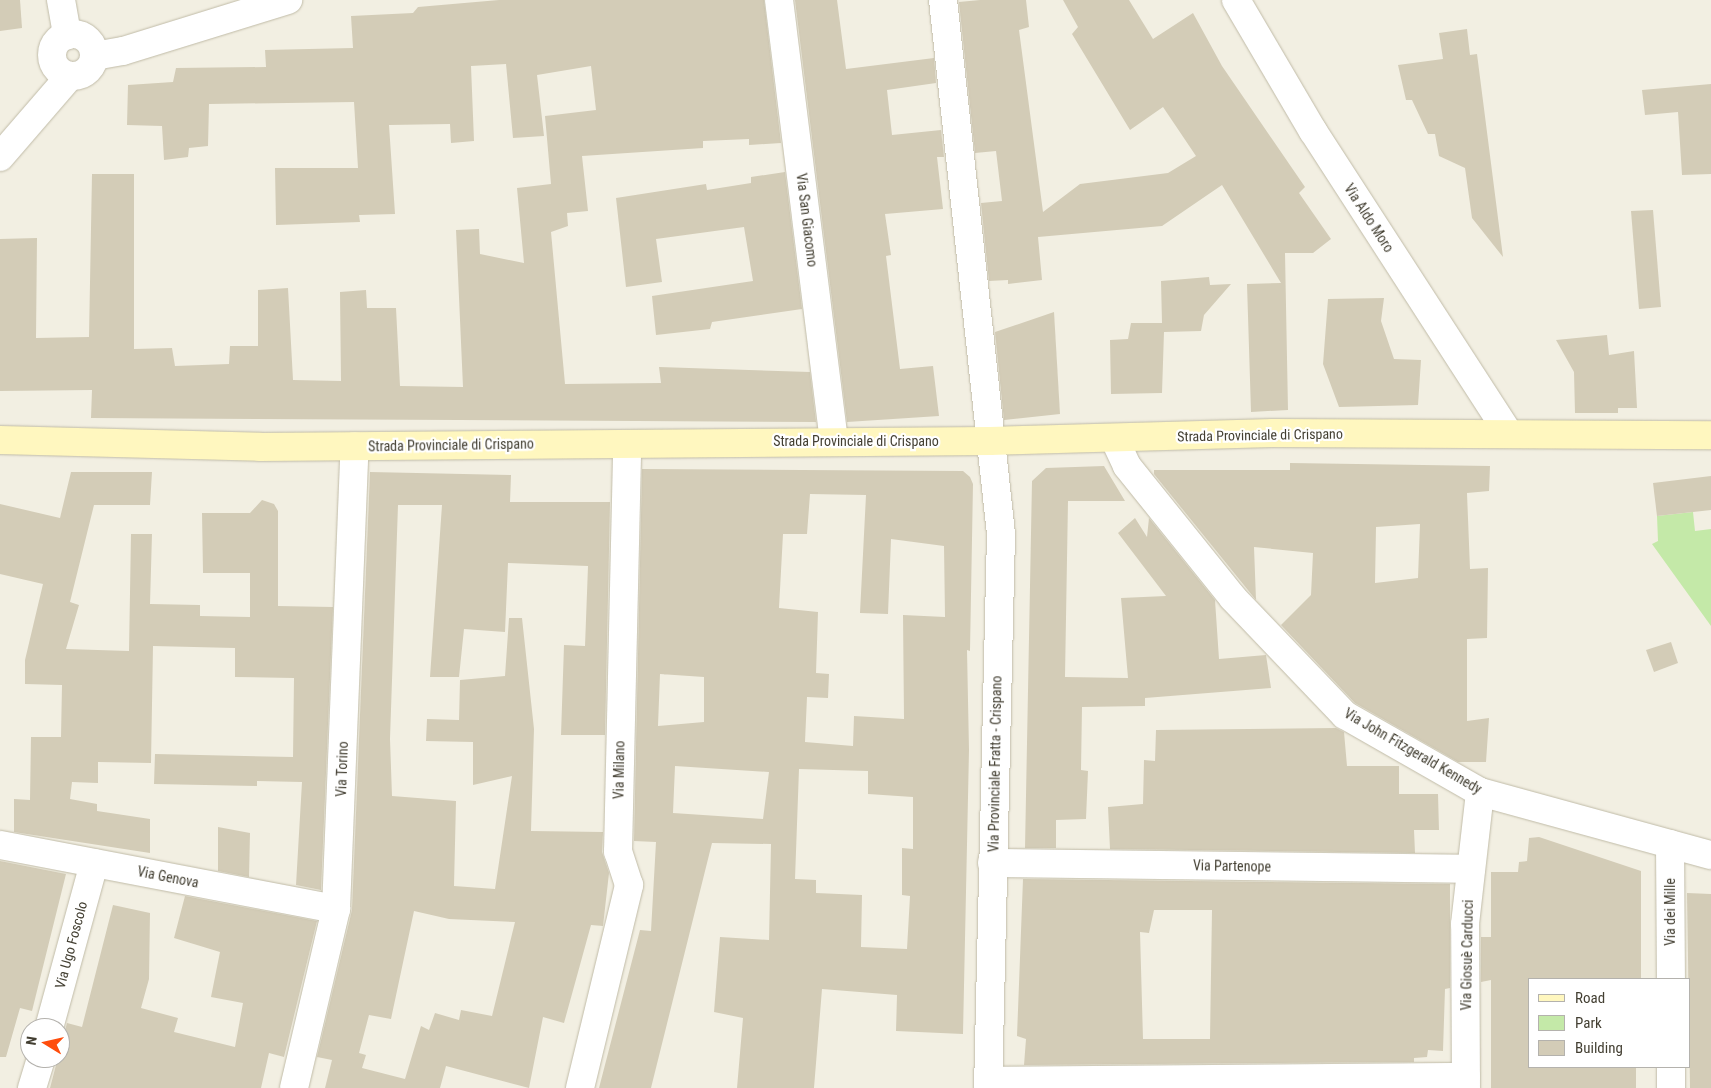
<!DOCTYPE html>
<html>
<head>
<meta charset="utf-8">
<style>
	body { margin:0 }
	#map { position:relative; width:1711px; height:1088px; overflow:hidden; background:#f2efe2; font-family:"Roboto Condensed",sans-serif }
	div>[style] { position:absolute }
	.green>* { inset:0; background:#c4e9a8 }
	.building>* { inset:0; background:#d3ccb7 }
	.roads { filter:drop-shadow(0 0 1px #c0bba7) drop-shadow(0 0 1px #c0bba7) }
	.street>* { height:28px; margin:-14px; padding:0 14px; transform-origin:14px; border-radius:14px; background:#fff }
	.street>.ring { margin:-14px; padding:0; box-sizing:content-box; background:none; border:28px solid #fff; border-radius:50% }
	.secondary>* { height:28px; margin:-14px; padding:0 14px; transform-origin:14px; border-radius:14px; background:#fff7bf }
	span { translate:-50% -50%; white-space:nowrap; text-align:center; line-height:1.15; -webkit-text-stroke:4.5px #fff; paint-order:stroke }
	.street-label { font-size:14px; color:#433f32 }
	.legend { position:absolute; left:1528px; top:978px; width:162px; height:90px; box-sizing:border-box; background:#fff; border:1px solid #b4b2ad; margin:0; padding:6px 9px; list-style:none; font-size:15px; color:#433f32 }
	.legend li { display:flex; align-items:center; gap:10px; height:25px }
	.legend b { width:25px; border:1px solid #b4b2ad }
	.north { position:absolute; left:20px; top:1018px; width:50px; height:50px; box-sizing:border-box; background:#fff; border:1px solid #b4b2ad; border-radius:50%; rotate:279deg; font-size:14px; font-weight:700; line-height:20px; text-align:center; color:#433f32 }
	.north::after { content:''; display:block; margin:auto; width:18px; height:22px; background:#ff4d0c; clip-path:polygon(50% 0,100% 100%,50% 72%,0 100%) }
</style>
</head>
<body>
<div id="map">
	<div class="green">
		<i style="clip-path:polygon(1693px 512px,1695px 531px,1711px 529px,1711px 626px,1652px 544px,1658px 541px,1657px 516px)"></i>
	</div>
	<div class="building">
		<i style="clip-path:polygon(0 0,20px 0,22px 28px,0 31px)"></i>
		<i style="clip-path:polygon(499px 0,764px 0,781px 143px,749px 145px,749px 139px,703px 141px,703px 148px,582px 156px,588px 211px,567px 213px,568px 226px,551px 232px,565px 384px,661px 383px,659px 367px,810px 372px,816px 422px,91px 418px,92px 390px,0 391px,0 239px,37px 238px,36px 338px,89px 337px,92px 174px,134px 174px,134px 349px,172px 348px,175px 366px,229px 364px,230px 346px,258px 346px,258px 290px,288px 288px,293px 380px,341px 381px,340px 292px,366px 290px,367px 308px,396px 308px,400px 386px,463px 387px,456px 230px,479px 229px,480px 254px,524px 263px,517px 188px,551px 184px,545px 116px,596px 110px,591px 66px,537px 75px,544px 136px,513px 138px,506px 64px,471px 66px,474px 141px,451px 143px,450px 124px,389px 125px,395px 214px,359px 215px,360px 222px,276px 225px,275px 168px,358px 168px,354px 102px,209px 104px,208px 146px,189px 148px,188px 157px,164px 160px,162px 126px,127px 125px,128px 85px,173px 82px,176px 68px,266px 67px,265px 50px,353px 48px,351px 16px,413px 13px,418px 7px)"></i>
		<i style="clip-path:polygon(795px 0,837px 0,846px 69px,934px 58px,936px 83px,887px 90px,892px 135px,941px 130px,944px 157px,937px 157px,943px 209px,885px 214px,891px 255px,886px 256px,900px 369px,933px 366px,939px 416px,847px 422px)"></i>
		<i style="clip-path:polygon(980px 0,1026px 0,1029px 27px,1019px 30px,1043px 212px,1080px 184px,1168px 173px,1196px 156px,1163px 107px,1130px 130px,1072px 34px,1078px 27px,1063px 0,1129px 0,1153px 39px,1193px 13px,1222px 66px,1305px 187px,1299px 193px,1331px 239px,1313px 253px,1285px 253px,1288px 410px,1251px 412px,1247px 284px,1281px 283px,1222px 185px,1162px 226px,1038px 237px,1042px 280px,1008px 284px,1008px 280px,989px 281px,981px 203px,1002px 201px,996px 151px,975px 153px,959px 2px)"></i>
		<i style="clip-path:polygon(1467px 29px,1470px 55px,1477px 54px,1503px 257px,1472px 218px,1465px 168px,1439px 156px,1435px 134px,1428px 134px,1412px 100px,1406px 100px,1398px 65px,1443px 59px,1439px 33px)"></i>
		<i style="clip-path:polygon(1711px 84px,1711px 174px,1682px 175px,1678px 112px,1645px 115px,1642px 90px)"></i>
		<i style="clip-path:polygon(785px 172px,802px 309px,712px 322px,710px 329px,656px 335px,652px 296px,753px 281px,744px 227px,656px 239px,662px 282px,626px 287px,616px 198px,706px 184px,707px 190px,751px 183px,751px 177px)"></i>
		<i style="clip-path:polygon(1653px 210px,1661px 307px,1639px 309px,1631px 211px)"></i>
		<i style="clip-path:polygon(1209px 277px,1210px 285px,1231px 284px,1204px 315px,1201px 331px,1164px 332px,1162px 393px,1111px 394px,1110px 340px,1128px 339px,1131px 323px,1162px 323px,1161px 281px)"></i>
		<i style="clip-path:polygon(1384px 298px,1381px 321px,1394px 359px,1421px 360px,1418px 405px,1339px 407px,1323px 364px,1328px 299px)"></i>
		<i style="clip-path:polygon(1054px 312px,1060px 414px,1004px 420px,995px 332px)"></i>
		<i style="clip-path:polygon(1607px 335px,1609px 355px,1634px 351px,1637px 408px,1618px 408px,1618px 413px,1575px 413px,1574px 372px,1556px 340px)"></i>
		<i style="clip-path:polygon(evenodd,1290px 463px,1490px 466px,1489px 491px,1467px 493px,1470px 569px,1488px 568px,1487px 638px,1467px 639px,1467px 721px,1489px 718px,1486px 762px,1458px 762px,1355px 703px,1281px 625px,1311px 595px,1313px 553px,1254px 547px,1256px 600px,1154px 474px,1154px 470px,1290px 470px,1290px 463px,1420px 524px,1418px 578px,1375px 583px,1376px 527px,1420px 524px)"></i>
		<i style="clip-path:polygon(1104px 466px,1125px 501px,1068px 501px,1065px 677px,1128px 678px,1121px 598px,1166px 596px,1118px 533px,1135px 518px,1147px 537px,1149px 518px,1215px 600px,1219px 659px,1266px 655px,1271px 688px,1145px 698px,1145px 706px,1082px 707px,1081px 770px,1088px 771px,1086px 819px,1056px 820px,1056px 848px,1025px 848px,1032px 481px,1046px 468px)"></i>
		<i style="clip-path:polygon(evenodd,642px 469px,963px 471px,970px 477px,973px 484px,970px 651px,967px 650px,969px 750px,963px 1034px,896px 1031px,897px 995px,822px 989px,814px 1088px,737px 1088px,743px 1018px,714px 1012px,720px 937px,769px 940px,771px 844px,712px 843px,651px 1088px,599px 1088px,640px 930px,651px 931px,656px 842px,634px 841px,642px 469px,810px 494px,866px 495px,860px 613px,888px 614px,891px 539px,944px 546px,945px 617px,903px 615px,904px 719px,854px 716px,853px 746px,805px 742px,807px 697px,828px 698px,829px 674px,816px 673px,818px 612px,779px 608px,783px 534px,807px 534px,810px 494px,642px 469px,660px 674px,704px 677px,704px 722px,658px 726px,660px 674px,642px 469px,675px 766px,769px 772px,763px 819px,673px 813px,675px 766px,642px 469px,799px 769px,868px 771px,868px 794px,913px 797px,913px 849px,902px 848px,902px 895px,910px 896px,907px 949px,861px 947px,862px 895px,816px 893px,816px 880px,795px 879px,799px 769px)"></i>
		<i style="clip-path:polygon(71px 472px,152px 472px,150px 505px,94px 505px,70px 602px,79px 605px,66px 649px,129px 651px,131px 534px,152px 534px,150px 604px,200px 605px,200px 616px,250px 617px,250px 573px,203px 573px,202px 513px,250px 513px,262px 500px,274px 504px,278px 511px,278px 606px,333px 607px,321px 890px,296px 885px,302px 782px,257px 781px,257px 786px,154px 784px,155px 754px,293px 757px,294px 678px,235px 677px,235px 648px,153px 646px,151px 763px,98px 762px,98px 783px,72px 782px,70px 799px,97px 804px,97px 811px,150px 819px,150px 853px,14px 832px,14px 799px,30px 800px,31px 737px,61px 737px,62px 685px,25px 684px,25px 660px,43px 584px,0 574px,0 504px,60px 518px)"></i>
		<i style="clip-path:polygon(evenodd,370px 472px,511px 475px,510px 502px,610px 502px,605px 735px,561px 735px,564px 645px,585px 646px,588px 566px,508px 563px,505px 632px,464px 629px,459px 677px,430px 677px,442px 505px,398px 505px,390px 739px,392px 796px,456px 801px,454px 886px,495px 889px,512px 776px,473px 785px,473px 742px,426px 741px,427px 719px,459px 720px,460px 680px,505px 676px,509px 618px,522px 618px,534px 729px,531px 831px,603px 832px,602px 852px,609px 873px,603px 926px,591px 925px,564px 1023px,543px 1017px,529px 1088px,446px 1066px,440px 1088px,325px 1088px,332px 1060px,317px 1057px,352px 910px,370px 472px,414px 911px,449px 919px,515px 922px,492px 1016px,461px 1010px,459px 1020px,435px 1013px,429px 1030px,421px 1026px,405px 1079px,362px 1068px,366px 1055px,359px 1053px,369px 1015px,391px 1019px,414px 911px)"></i>
		<i style="clip-path:polygon(1711px 476px,1711px 510px,1657px 516px,1653px 483px)"></i>
		<i style="clip-path:polygon(1671px 642px,1678px 663px,1654px 672px,1646px 650px)"></i>
		<i style="clip-path:polygon(1336px 728px,1344px 732px,1347px 766px,1399px 766px,1399px 794px,1438px 794px,1439px 830px,1414px 830px,1415px 853px,1110px 849px,1108px 807px,1143px 804px,1144px 760px,1155px 761px,1156px 730px)"></i>
		<i style="clip-path:polygon(218px 827px,250px 833px,249px 877px,218px 871px)"></i>
		<i style="clip-path:polygon(1539px 837px,1641px 871px,1641px 979px,1530px 979px,1530px 1067px,1636px 1067px,1636px 1088px,1491px 1088px,1491px 980px,1481px 982px,1481px 937px,1491px 937px,1491px 872px,1518px 872px,1519px 862px,1527px 861px,1529px 838px)"></i>
		<i style="clip-path:polygon(0 861px,66px 874px,32px 1011px,20px 1008px,6px 1057px,0 1057px)"></i>
		<i style="clip-path:polygon(evenodd,1023px 879px,1450px 884px,1450px 988px,1445px 989px,1443px 1051px,1428px 1050px,1427px 1057px,1414px 1058px,1414px 1062px,1024px 1065px,1026px 1039px,1017px 1036px,1023px 879px,1154px 910px,1212px 910px,1210px 1039px,1143px 1039px,1140px 932px,1149px 933px,1154px 910px)"></i>
		<i style="clip-path:polygon(1687px 893px,1711px 894px,1711px 1088px,1690px 1088px)"></i>
		<i style="clip-path:polygon(185px 896px,317px 921px,284px 1057px,269px 1053px,261px 1088px,50px 1088px,67px 1023px,82px 1027px,113px 905px,150px 913px,149px 979px,141px 1008px,178px 1018px,174px 1032px,235px 1047px,243px 1003px,211px 997px,220px 952px,174px 938px)"></i>
	</div>
	<div class="roads">
		<div class="street">
			<i style="left:61px;top:0;width:36px;rotate:80deg"></i>
			<i style="left:779px;top:0;width:443px;rotate:82.9deg"></i>
			<i style="left:943px;top:0;width:537px;rotate:83.8deg"></i>
			<i style="left:1001px;top:534px;width:554px;rotate:91.34deg"></i>
			<i style="left:1236px;top:0;width:152px;rotate:59.6deg"></i>
			<i style="left:1313px;top:131px;width:359px;rotate:57.1deg"></i>
			<i class="ring" style="left:52px;top:34px;width:14px;height:14px"></i>
			<i style="left:94px;top:56px;width:29px;rotate:-10deg"></i>
			<i style="left:123px;top:51px;width:173px;rotate:-17.2deg"></i>
			<i style="left:0;top:157px;width:107px;rotate:-49.2deg"></i>
			<i style="left:1114px;top:438px;width:31px;rotate:65deg"></i>
			<i style="left:1127px;top:466px;width:169px;rotate:51.2deg"></i>
			<i style="left:1233px;top:598px;width:162px;rotate:46.3deg"></i>
			<i style="left:1345px;top:715px;width:155px;rotate:29.7deg"></i>
			<i style="left:1480px;top:792px;width:239px;rotate:15.3deg"></i>
			<i style="left:1670px;top:844px;width:135px;rotate:89.6deg"></i>
			<i style="left:0;top:845px;width:342px;rotate:10.8deg"></i>
			<i style="left:992px;top:863px;width:479px;rotate:0.7deg"></i>
			<i style="left:49px;top:1028px;width:171px;rotate:-74.7deg"></i>
			<i style="left:1671px;top:1067px;width:21px;rotate:90deg"></i>
			<i style="left:989px;top:1081px;width:477px;rotate:-0.5deg"></i>
			<i style="left:32px;top:1088px;width:31px;rotate:-73deg"></i>
			<i style="left:294px;top:1088px;width:184px;rotate:-76.8deg"></i>
			<i style="left:336px;top:909px;width:463px;rotate:-87.7deg"></i>
			<i style="left:580px;top:1088px;width:209px;rotate:-76.4deg"></i>
			<i style="left:629px;top:885px;width:35px;rotate:-108deg"></i>
			<i style="left:618px;top:852px;width:408px;rotate:-88.7deg"></i>
			<i style="left:1466px;top:1088px;width:164px;rotate:-90.3deg"></i>
			<i style="left:1465px;top:924px;width:133px;rotate:-83.5deg"></i>
		</div>
		<div class="secondary">
			<i style="left:0;top:440px;width:260px;rotate:1.5deg"></i>
			<i style="left:260px;top:447px;width:730px;rotate:-0.47deg"></i>
			<i style="left:990px;top:441px;width:283px;rotate:-1.6deg"></i>
			<i style="left:1273px;top:433px;width:438px;rotate:0.3deg"></i>
		</div>
	</div>
	<div class="street-label">
		<span style="left:1369px;top:218px;rotate:57deg">Via Aldo Moro</span>
		<span style="left:807px;top:220px;rotate:83deg">Via San Giacomo</span>
		<span style="left:1260px;top:435px;rotate:-1deg">Strada Provinciale di Crispano</span>
		<span style="left:856px;top:441px">Strada Provinciale di Crispano</span>
		<span style="left:451px;top:445px;rotate:-1deg">Strada Provinciale di Crispano</span>
		<span style="left:1413px;top:751px;rotate:30deg">Via John Fitzgerald Kennedy</span>
		<span style="left:995px;top:764px;rotate:-89deg">Via Provinciale Fratta - Crispano</span>
		<span style="left:342px;top:769px;rotate:-88deg">Via Torino</span>
		<span style="left:619px;top:770px;rotate:-89deg">Via Milano</span>
		<span style="left:1232px;top:866px;rotate:1deg">Via Partenope</span>
		<span style="left:168px;top:877px;rotate:11deg">Via Genova</span>
		<span style="left:1670px;top:912px;rotate:-90deg">Via dei Mille</span>
		<span style="left:71px;top:945px;rotate:-75deg">Via Ugo Foscolo</span>
		<span style="left:1467px;top:955px;rotate:-89deg">Via Giosuè Carducci</span>
	</div>
	<ul class="legend">
	<li><b style="height:6px;background:#fff7bf"></b>Road</li>
	<li><b style="height:14px;background:#c4e9a8"></b>Park</li>
	<li><b style="height:14px;background:#d3ccb7"></b>Building</li>
	</ul>
	<div class="north">N</div>
</div>
</body>
</html>
